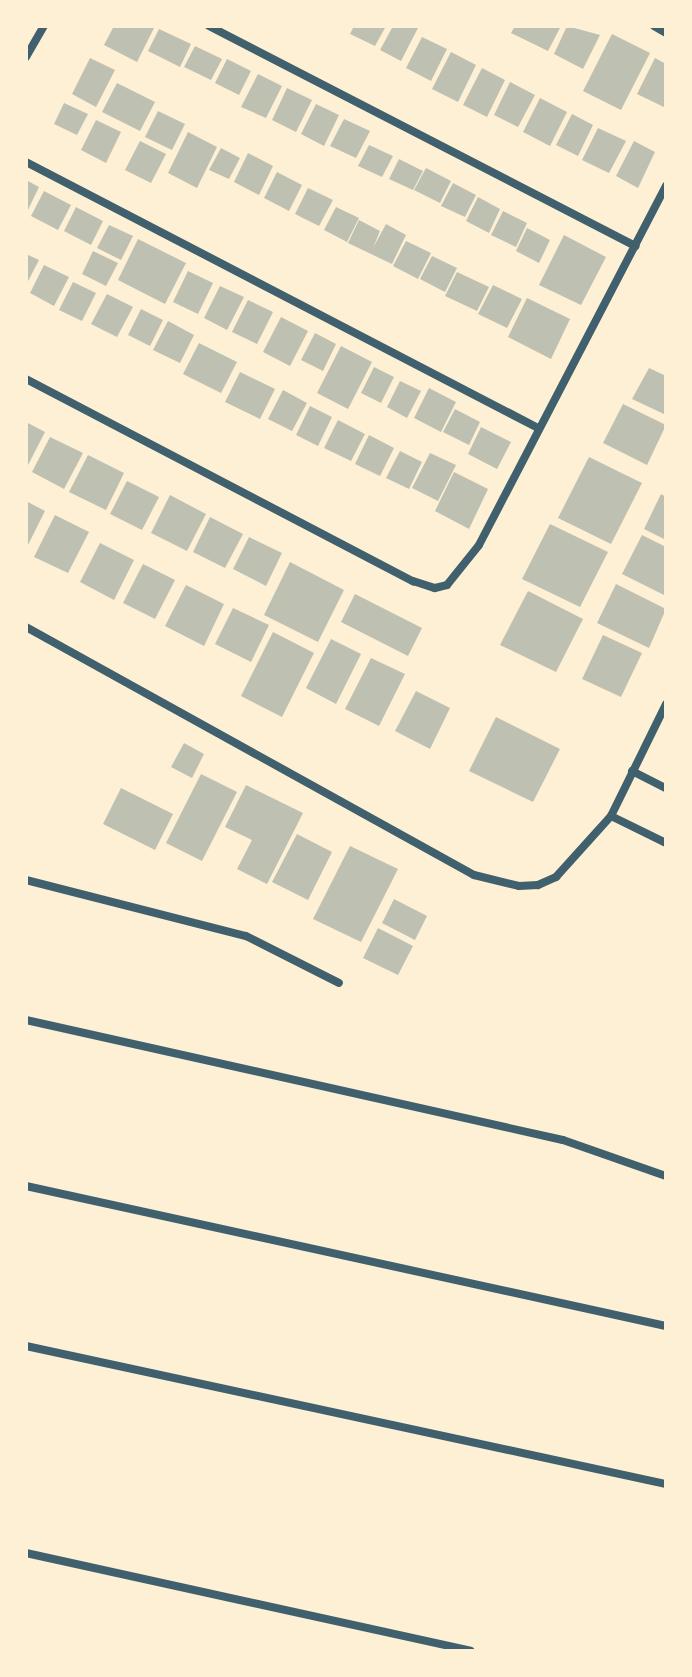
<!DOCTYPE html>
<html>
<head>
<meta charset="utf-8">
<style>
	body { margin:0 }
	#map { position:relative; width:692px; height:1677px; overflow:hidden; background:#fdf0d5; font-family:"Fira Sans Condensed",sans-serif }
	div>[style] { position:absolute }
	.building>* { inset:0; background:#bec0b2 }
	.minor>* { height:8px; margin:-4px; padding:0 4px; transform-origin:4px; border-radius:4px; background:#3f606c }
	span { translate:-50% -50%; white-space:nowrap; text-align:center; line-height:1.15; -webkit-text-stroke:6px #fdf0d5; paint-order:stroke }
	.frame { position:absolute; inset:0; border:28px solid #fdf0d5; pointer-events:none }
</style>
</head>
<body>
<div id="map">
	<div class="building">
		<i style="clip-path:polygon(114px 26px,155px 26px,137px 62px,104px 45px)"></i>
		<i style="clip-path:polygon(354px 26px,386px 26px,375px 46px,350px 34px)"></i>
		<i style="clip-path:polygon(393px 26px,419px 26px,401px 61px,380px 50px)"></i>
		<i style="clip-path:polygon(515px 26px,561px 26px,548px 51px,511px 33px)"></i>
		<i style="clip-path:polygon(567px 26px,600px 35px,583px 69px,554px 54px)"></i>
		<i style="clip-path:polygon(159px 29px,191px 44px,180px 67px,148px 51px)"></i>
		<i style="clip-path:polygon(612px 34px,650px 53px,621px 110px,583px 91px)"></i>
		<i style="clip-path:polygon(422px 37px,447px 49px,431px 81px,406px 68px)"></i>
		<i style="clip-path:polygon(195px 46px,222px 59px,211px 80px,184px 67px)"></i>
		<i style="clip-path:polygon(451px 52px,476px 65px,458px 102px,432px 89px)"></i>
		<i style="clip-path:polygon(90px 58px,115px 70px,96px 107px,72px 94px)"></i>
		<i style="clip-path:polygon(655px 58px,666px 64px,666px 108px,637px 94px)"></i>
		<i style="clip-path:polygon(227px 59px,251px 71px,239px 95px,215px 83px)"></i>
		<i style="clip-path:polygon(482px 68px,505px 80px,487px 117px,463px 105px)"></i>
		<i style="clip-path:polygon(258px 74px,282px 86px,266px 118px,241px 107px)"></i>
		<i style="clip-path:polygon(510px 82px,535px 95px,518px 127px,494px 115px)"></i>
		<i style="clip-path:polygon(117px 83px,155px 102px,140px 131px,102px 112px)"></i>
		<i style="clip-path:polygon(287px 88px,312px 100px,296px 132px,272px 120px)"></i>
		<i style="clip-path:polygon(540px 98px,567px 112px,550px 146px,523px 132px)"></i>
		<i style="clip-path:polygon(64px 103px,88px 114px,77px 135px,54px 124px)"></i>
		<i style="clip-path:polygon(316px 104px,339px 115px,324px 146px,301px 134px)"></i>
		<i style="clip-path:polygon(158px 111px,185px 124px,172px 150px,145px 137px)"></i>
		<i style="clip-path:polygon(572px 114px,593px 125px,578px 156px,556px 145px)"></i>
		<i style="clip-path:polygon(344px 119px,370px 131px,356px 158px,330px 146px)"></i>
		<i style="clip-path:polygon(96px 120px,121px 132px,106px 163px,81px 150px)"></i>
		<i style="clip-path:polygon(598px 128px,626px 141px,609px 173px,582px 160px)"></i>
		<i style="clip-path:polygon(188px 132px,217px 147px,197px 188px,168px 173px)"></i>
		<i style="clip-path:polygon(140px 141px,166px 154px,151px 183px,125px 170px)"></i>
		<i style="clip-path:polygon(634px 141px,655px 152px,638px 188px,616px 176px)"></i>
		<i style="clip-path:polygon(369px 145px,393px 156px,382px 177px,358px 166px)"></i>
		<i style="clip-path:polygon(221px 148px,240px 158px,229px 179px,209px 170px)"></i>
		<i style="clip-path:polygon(248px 153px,273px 166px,259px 195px,234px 182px)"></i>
		<i style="clip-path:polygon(399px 159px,423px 171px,413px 190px,389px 179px)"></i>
		<i style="clip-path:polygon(426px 168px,451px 181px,440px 203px,414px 190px)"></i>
		<i style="clip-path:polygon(277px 172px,302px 185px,289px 211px,264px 198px)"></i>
		<i style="clip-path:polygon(26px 180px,39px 187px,26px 214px)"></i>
		<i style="clip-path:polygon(453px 183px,476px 195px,465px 217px,441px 206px)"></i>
		<i style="clip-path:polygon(308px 188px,333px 200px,319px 226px,295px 214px)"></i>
		<i style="clip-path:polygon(44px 191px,71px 205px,58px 230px,31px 216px)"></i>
		<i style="clip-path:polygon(478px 197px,500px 209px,489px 233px,466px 221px)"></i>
		<i style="clip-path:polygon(76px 207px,103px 221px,91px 245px,64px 231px)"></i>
		<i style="clip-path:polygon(336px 207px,359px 218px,347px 242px,324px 230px)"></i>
		<i style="clip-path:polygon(503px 211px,527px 223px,516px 247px,491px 235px)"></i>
		<i style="clip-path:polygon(359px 220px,380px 231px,373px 248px,386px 224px,406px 235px,392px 264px,348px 243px)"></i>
		<i style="clip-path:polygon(109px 225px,133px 236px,121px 260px,97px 248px)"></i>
		<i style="clip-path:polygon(527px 228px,550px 240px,539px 263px,516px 251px)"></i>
		<i style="clip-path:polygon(564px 235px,606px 257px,581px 305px,539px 285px)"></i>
		<i style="clip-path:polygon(138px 239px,186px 263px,165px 304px,118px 280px)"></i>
		<i style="clip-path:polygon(406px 241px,431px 253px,418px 279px,393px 266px)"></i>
		<i style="clip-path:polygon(93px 251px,118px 263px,106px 286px,82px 274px)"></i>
		<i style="clip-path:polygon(26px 254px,39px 260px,26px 285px)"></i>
		<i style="clip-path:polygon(432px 256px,457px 268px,445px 292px,420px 279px)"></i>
		<i style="clip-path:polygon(44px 265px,69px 277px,54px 306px,30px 293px)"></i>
		<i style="clip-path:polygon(188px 271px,213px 283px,198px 314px,173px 302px)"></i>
		<i style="clip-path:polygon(457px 272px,489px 287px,477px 311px,445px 296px)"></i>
		<i style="clip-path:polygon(73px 282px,96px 293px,82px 321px,59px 310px)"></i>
		<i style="clip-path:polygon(493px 285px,522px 299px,507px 328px,478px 314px)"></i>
		<i style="clip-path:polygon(220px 286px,244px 297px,227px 330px,204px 318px)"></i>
		<i style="clip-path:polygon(107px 294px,133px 307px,117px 337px,91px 324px)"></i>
		<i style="clip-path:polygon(527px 298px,570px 319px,551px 359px,508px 337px)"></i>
		<i style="clip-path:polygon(248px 300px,273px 312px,257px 344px,232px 332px)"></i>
		<i style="clip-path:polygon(141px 309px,163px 320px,150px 346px,128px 335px)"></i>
		<i style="clip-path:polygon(281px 317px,308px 331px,290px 366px,263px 352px)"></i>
		<i style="clip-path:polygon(168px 321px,194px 335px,180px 363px,153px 350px)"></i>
		<i style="clip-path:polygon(315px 333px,336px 344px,323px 371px,301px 360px)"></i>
		<i style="clip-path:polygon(199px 343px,237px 362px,221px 393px,183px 374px)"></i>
		<i style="clip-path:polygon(341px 346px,372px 362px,348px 409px,317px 393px)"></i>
		<i style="clip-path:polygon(374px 367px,394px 377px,381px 403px,361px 393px)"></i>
		<i style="clip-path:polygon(649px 368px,666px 376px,666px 415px,632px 399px)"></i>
		<i style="clip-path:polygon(240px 372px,275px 389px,260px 419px,225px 402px)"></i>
		<i style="clip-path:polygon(400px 381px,421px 391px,407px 418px,387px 407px)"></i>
		<i style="clip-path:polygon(429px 388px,456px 402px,441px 432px,414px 418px)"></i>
		<i style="clip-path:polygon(283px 390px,307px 403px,292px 431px,268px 419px)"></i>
		<i style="clip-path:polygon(623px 404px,666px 425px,647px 465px,603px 443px)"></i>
		<i style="clip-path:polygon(310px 406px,332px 417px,318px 446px,296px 435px)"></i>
		<i style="clip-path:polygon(455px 409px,480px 422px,469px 445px,443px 432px)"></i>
		<i style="clip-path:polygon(338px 420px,365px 434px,351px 461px,324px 448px)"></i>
		<i style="clip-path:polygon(26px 422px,45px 432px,26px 469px)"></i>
		<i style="clip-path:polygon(481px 427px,511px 442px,497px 469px,468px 454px)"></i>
		<i style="clip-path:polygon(369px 435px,394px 448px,380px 476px,355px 464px)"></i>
		<i style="clip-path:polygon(50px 437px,83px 453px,64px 489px,32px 472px)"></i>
		<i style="clip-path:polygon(400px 451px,422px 462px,409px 489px,386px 478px)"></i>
		<i style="clip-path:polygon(430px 453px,456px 465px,438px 501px,412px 488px)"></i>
		<i style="clip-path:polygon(88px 455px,124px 473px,106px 510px,69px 492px)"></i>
		<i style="clip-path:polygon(589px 457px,642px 483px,611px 544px,558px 518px)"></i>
		<i style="clip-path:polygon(454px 472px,488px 489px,469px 529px,435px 511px)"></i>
		<i style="clip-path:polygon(127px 481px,159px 497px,142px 530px,110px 514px)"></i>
		<i style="clip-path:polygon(661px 494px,666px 497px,666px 540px,644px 529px)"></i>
		<i style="clip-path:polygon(170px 495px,206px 514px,187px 551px,151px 533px)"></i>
		<i style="clip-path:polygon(26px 501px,45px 511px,26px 549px)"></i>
		<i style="clip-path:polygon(55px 515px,89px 532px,68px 573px,34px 557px)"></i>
		<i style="clip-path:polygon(210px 517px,243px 534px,225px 568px,193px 552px)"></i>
		<i style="clip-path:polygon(550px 524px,608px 552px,580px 607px,522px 579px)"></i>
		<i style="clip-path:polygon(642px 535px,666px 547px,666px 596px,622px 574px)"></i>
		<i style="clip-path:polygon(249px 537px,282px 553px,266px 586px,233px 569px)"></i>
		<i style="clip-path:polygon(100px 543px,134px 560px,114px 600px,80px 582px)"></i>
		<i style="clip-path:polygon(290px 562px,344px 590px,318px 642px,264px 615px)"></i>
		<i style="clip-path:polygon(143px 564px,175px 580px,155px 619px,123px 603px)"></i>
		<i style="clip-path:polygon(616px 584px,666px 609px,649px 648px,597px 623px)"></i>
		<i style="clip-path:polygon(186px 585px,224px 604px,204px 646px,165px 626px)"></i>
		<i style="clip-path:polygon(528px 591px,583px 619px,556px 672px,500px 645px)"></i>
		<i style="clip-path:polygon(355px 594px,422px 628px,408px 656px,341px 622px)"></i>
		<i style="clip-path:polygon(233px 608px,269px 625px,251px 662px,215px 644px)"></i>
		<i style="clip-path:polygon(273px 632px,314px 653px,282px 717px,241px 696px)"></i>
		<i style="clip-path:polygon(603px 635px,642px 653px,621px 697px,582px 679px)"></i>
		<i style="clip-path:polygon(331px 639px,361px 654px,336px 704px,306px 688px)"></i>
		<i style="clip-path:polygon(371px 658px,405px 674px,379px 726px,345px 709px)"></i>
		<i style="clip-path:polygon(416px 691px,450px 708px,430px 749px,395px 731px)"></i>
		<i style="clip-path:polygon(496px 717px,560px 749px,533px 802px,469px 771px)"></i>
		<i style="clip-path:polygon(184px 743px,204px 754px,192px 778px,171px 767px)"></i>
		<i style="clip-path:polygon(201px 774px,237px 792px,202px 861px,166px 843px)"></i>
		<i style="clip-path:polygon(246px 785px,303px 813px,267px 884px,237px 869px,252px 840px,225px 827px)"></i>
		<i style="clip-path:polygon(121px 788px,173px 814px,155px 850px,103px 824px)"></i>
		<i style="clip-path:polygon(297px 834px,332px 852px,308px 900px,272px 882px)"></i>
		<i style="clip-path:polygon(350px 846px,398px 869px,361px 942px,313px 919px)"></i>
		<i style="clip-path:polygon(394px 899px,427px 916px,415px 940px,382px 923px)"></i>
		<i style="clip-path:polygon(378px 928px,413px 946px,398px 975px,363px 958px)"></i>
	</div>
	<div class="minor">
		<i style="left:209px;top:26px;width:480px;rotate:27.3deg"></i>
		<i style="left:654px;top:26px;width:14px;rotate:30deg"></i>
		<i style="left:26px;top:57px;width:36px;rotate:-60deg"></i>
		<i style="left:26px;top:162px;width:577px;rotate:27.45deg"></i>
		<i style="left:26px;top:379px;width:437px;rotate:27.6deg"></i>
		<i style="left:413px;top:581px;width:23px;rotate:18deg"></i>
		<i style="left:435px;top:588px;width:12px;rotate:-14deg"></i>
		<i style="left:447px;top:585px;width:51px;rotate:-51.3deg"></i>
		<i style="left:479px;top:545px;width:405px;rotate:-62.5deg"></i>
		<i style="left:26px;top:627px;width:512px;rotate:28.97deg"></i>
		<i style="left:474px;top:875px;width:46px;rotate:13.7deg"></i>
		<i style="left:519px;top:886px;width:19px;rotate:-3deg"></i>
		<i style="left:538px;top:885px;width:20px;rotate:-24deg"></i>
		<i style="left:556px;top:877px;width:82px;rotate:-48deg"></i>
		<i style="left:611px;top:816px;width:125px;rotate:-63.8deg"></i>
		<i style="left:632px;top:771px;width:38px;rotate:27deg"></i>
		<i style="left:611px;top:816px;width:61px;rotate:26.1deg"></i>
		<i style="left:26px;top:880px;width:227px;rotate:14.3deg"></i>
		<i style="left:246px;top:936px;width:104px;rotate:26.8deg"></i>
		<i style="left:26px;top:1020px;width:550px;rotate:12.6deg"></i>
		<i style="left:563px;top:1140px;width:109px;rotate:19.3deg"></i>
		<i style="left:26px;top:1186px;width:655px;rotate:12.34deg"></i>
		<i style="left:26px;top:1346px;width:655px;rotate:12.17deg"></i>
		<i style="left:26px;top:1553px;width:455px;rotate:12.4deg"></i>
	</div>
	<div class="frame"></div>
</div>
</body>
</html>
